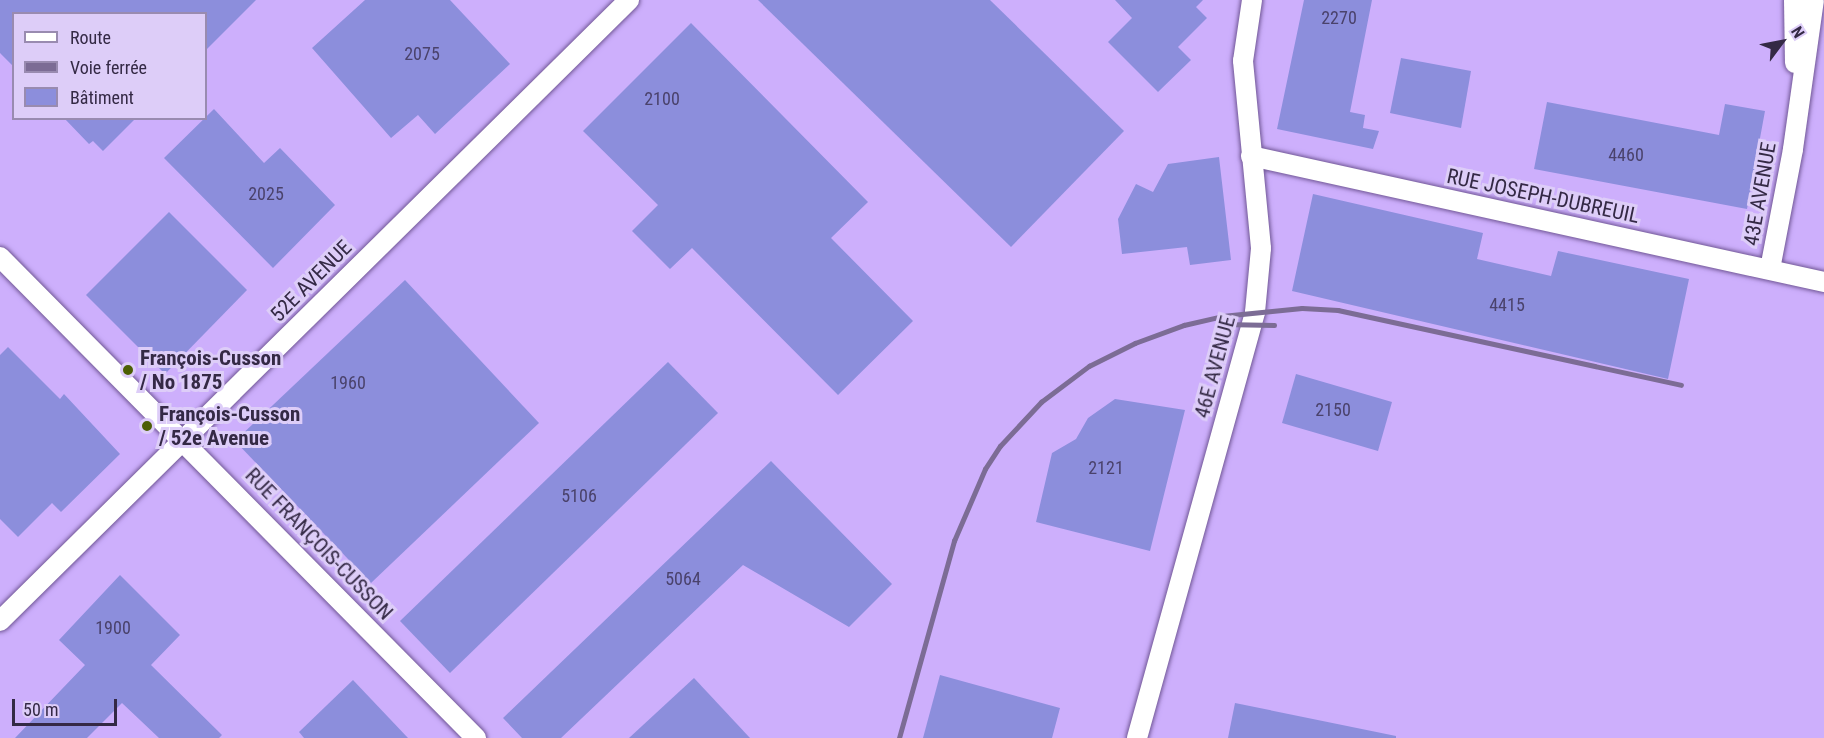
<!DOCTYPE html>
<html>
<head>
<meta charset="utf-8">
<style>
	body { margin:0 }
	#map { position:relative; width:1824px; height:738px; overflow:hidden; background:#d2bdf5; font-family:"Roboto Condensed",sans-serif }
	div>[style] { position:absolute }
	.built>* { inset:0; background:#cdaffc }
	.building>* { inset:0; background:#8c8edc }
	.roads { filter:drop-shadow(0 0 2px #715796) drop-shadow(0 0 2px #715796) }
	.minor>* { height:20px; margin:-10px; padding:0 10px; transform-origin:10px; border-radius:10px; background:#fff }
	.rail>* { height:4.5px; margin:-2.25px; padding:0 2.25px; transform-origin:2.25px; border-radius:2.25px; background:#7c6c95 }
	.dots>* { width:16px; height:16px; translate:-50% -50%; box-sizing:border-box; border:3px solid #ddcdf8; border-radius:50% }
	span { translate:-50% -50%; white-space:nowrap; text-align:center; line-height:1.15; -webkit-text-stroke:6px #ddcdf8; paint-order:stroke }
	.number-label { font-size:18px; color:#4a426b }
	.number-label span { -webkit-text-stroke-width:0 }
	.street-label { font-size:21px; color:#342945 }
	.poi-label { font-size:21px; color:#342945; font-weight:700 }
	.left { translate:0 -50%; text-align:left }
	.legend { position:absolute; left:12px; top:12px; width:195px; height:108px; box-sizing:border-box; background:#ddcdf8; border:2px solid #998bb0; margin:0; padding:8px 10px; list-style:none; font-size:18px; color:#342945 }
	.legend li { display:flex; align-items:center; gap:12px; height:30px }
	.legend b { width:30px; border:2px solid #998bb0 }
	.north { position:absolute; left:1752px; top:12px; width:60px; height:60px; -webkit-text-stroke:4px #ddcdf8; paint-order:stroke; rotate:58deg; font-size:16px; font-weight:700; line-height:24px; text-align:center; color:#342945 }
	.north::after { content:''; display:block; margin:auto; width:21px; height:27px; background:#342945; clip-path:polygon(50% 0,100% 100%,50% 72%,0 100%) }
	.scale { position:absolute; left:12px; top:699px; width:105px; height:27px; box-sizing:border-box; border:3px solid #342945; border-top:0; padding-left:8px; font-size:18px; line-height:21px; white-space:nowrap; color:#342945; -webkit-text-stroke:4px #ddcdf8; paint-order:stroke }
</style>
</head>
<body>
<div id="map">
	<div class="built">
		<i style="clip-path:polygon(evenodd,0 0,1824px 0,1824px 738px,0 738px,0 0,14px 14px,206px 14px,206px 118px,14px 118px,14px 14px)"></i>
	</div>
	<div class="building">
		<i style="clip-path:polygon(0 0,256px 0,206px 50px,206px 14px,14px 14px,14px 67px,0 53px)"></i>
		<i style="clip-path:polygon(365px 0,450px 0,510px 64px,435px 134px,418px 115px,391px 138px,312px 48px)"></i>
		<i style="clip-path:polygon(758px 0,990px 0,1124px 131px,1011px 247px)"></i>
		<i style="clip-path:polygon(1115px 0,1203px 0,1196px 7px,1207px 18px,1178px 47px,1191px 60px,1158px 92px,1108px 42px,1132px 18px)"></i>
		<i style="clip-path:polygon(1304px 0,1372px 0,1350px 112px,1365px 115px,1363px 128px,1379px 131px,1373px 149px,1277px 129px)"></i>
		<i style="clip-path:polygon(691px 23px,868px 202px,831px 238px,913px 321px,838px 395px,692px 248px,670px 269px,632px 231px,658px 205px,583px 131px)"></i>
		<i style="clip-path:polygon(1401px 58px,1471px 71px,1461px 128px,1390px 113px)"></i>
		<i style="clip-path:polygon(1547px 102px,1719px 135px,1725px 104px,1765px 111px,1747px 209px,1534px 169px)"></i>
		<i style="clip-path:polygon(214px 109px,264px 163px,280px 148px,335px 205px,273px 268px,164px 158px)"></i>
		<i style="clip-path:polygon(64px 118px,136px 118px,103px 151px,93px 141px,89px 144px)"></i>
		<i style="clip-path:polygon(1219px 157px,1231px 260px,1190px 265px,1187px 247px,1122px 254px,1118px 219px,1136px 184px,1153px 192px,1168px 164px)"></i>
		<i style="clip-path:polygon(1313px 194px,1483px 233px,1477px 259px,1551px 276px,1558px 251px,1689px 279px,1668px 379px,1292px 291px)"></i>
		<i style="clip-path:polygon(169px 212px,247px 290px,165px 374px,86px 295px)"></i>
		<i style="clip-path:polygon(405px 280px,539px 423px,371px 583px,235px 441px)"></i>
		<i style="clip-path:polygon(8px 347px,60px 399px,64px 394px,120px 454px,61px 512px,52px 503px,18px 537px,0 519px,0 355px)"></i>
		<i style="clip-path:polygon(668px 362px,718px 413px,450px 673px,400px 621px)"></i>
		<i style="clip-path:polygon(1296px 374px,1392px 402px,1378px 451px,1282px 423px)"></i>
		<i style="clip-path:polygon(1115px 399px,1185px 410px,1150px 551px,1036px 522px,1052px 453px,1076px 439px,1088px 418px)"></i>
		<i style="clip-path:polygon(771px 461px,892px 584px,849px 627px,743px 565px,561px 738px,522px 738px,503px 718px)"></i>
		<i style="clip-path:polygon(120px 575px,180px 635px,151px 665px,222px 735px,219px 738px,159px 738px,122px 703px,87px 738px,15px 738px,85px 665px,59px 640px)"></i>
		<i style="clip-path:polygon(940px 675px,1060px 708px,1052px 738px,923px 738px)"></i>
		<i style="clip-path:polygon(694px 678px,750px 738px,629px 738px)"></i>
		<i style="clip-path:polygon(353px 680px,408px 738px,304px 738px,299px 732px)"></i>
		<i style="clip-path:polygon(1235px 703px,1396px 736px,1396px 738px,1228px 738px)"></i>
	</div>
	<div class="roads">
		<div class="minor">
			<i style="left:1794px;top:0;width:63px;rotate:89.1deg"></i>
			<i style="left:1251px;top:156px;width:587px;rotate:12.4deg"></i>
			<i style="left:0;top:257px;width:677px;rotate:45.3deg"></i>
			<i style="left:1770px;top:269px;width:122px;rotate:-79.1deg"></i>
			<i style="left:1793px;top:149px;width:150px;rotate:-82deg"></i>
			<i style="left:0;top:621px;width:884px;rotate:-44.63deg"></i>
			<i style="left:1137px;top:738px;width:442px;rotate:-74.5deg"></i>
			<i style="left:1255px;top:312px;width:64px;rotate:-84.6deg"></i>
			<i style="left:1261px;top:248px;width:188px;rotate:-95.5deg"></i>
			<i style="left:1243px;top:61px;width:62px;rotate:-81.6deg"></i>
		</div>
	</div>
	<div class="rail">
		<i style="left:1223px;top:324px;width:51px;rotate:1.1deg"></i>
		<i style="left:899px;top:738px;width:205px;rotate:-74.4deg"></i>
		<i style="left:954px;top:541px;width:78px;rotate:-66.7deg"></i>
		<i style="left:985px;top:469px;width:27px;rotate:-57deg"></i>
		<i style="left:1000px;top:446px;width:60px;rotate:-47deg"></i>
		<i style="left:1041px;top:402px;width:60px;rotate:-36.9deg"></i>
		<i style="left:1089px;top:366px;width:51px;rotate:-26.6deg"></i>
		<i style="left:1135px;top:343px;width:52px;rotate:-20.2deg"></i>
		<i style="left:1184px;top:325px;width:39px;rotate:-13deg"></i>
		<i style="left:1222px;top:316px;width:80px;rotate:-5.7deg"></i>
		<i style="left:1302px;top:308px;width:36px;rotate:3deg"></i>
		<i style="left:1338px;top:310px;width:351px;rotate:12.3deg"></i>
	</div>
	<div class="dots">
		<i style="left:128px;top:370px;background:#4c5f04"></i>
		<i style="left:147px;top:426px;background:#4c5f04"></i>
	</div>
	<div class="number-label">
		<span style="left:1339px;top:18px">2270</span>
		<span style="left:422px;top:54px">2075</span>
		<span style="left:662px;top:99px">2100</span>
		<span style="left:1626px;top:155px">4460</span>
		<span style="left:266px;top:194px">2025</span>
		<span style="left:1507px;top:305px">4415</span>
		<span style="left:348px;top:383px">1960</span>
		<span style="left:1333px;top:410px">2150</span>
		<span style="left:1106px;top:468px">2121</span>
		<span style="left:579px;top:496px">5106</span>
		<span style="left:683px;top:579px">5064</span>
		<span style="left:113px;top:628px">1900</span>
	</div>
	<div class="street-label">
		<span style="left:1760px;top:194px;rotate:-80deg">43E AVENUE</span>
		<span style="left:1543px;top:196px;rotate:12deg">RUE JOSEPH-DUBREUIL</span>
		<span style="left:311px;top:281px;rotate:-45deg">52E AVENUE</span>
		<span style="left:1215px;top:367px;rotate:-75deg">46E AVENUE</span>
		<span style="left:319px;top:544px;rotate:46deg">RUE FRANÇOIS-CUSSON</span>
	</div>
	<div class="poi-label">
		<span class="left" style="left:140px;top:370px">François-Cusson<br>/ No 1875</span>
		<span class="left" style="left:159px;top:426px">François-Cusson<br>/ 52e Avenue</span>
	</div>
	<ul class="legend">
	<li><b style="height:8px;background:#fff"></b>Route</li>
	<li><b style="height:8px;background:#7c6c95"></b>Voie ferrée</li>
	<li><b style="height:16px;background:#8c8edc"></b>Bâtiment</li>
	</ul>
	<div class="north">N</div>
	<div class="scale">50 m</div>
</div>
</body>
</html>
